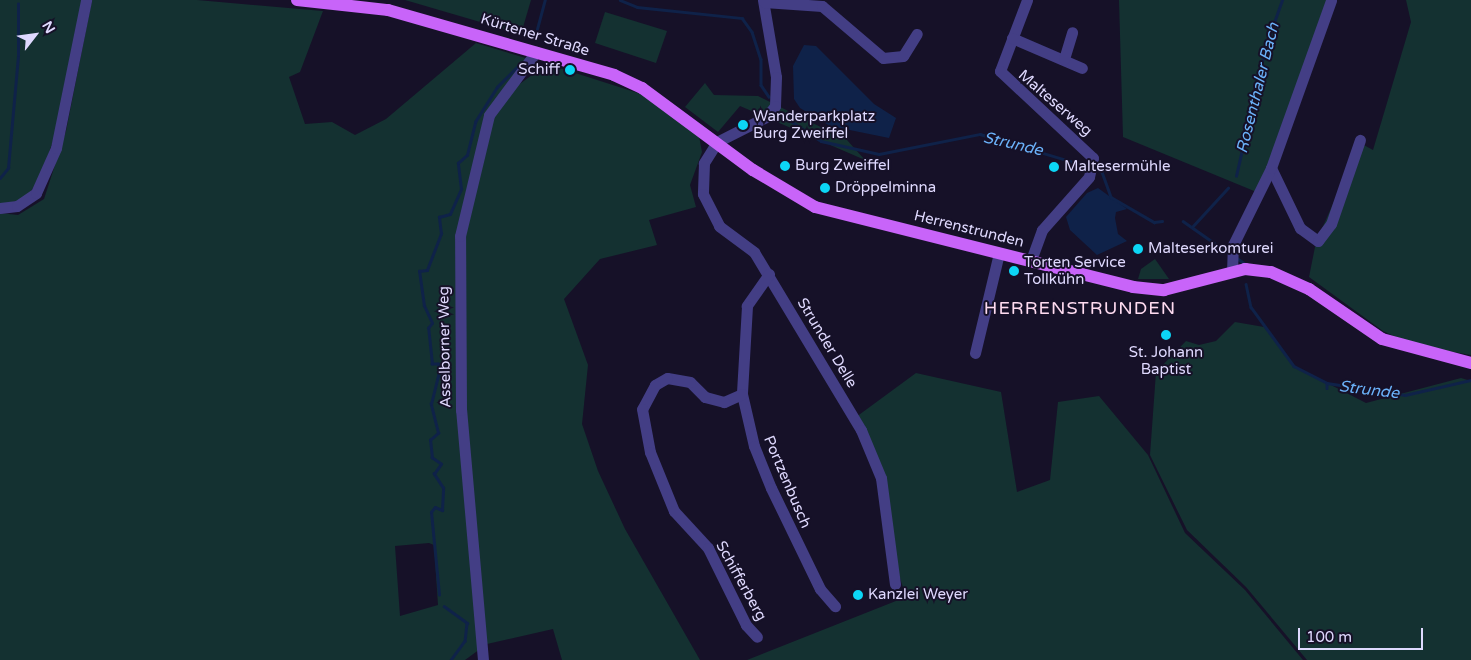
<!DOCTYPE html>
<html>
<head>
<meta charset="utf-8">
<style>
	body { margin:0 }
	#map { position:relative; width:1471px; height:660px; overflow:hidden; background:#161128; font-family:"Varela Round",sans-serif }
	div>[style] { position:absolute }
	.green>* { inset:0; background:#143131 }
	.water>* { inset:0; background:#0f2249 }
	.stream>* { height:2.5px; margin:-1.25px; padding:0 1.25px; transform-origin:1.25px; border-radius:1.25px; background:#0f2249 }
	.minor>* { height:11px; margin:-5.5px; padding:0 5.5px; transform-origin:5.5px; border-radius:5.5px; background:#433e85 }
	.major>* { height:12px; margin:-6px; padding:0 6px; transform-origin:6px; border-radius:6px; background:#c864f9 }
	.dots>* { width:14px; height:14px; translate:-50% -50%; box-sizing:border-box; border:2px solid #161128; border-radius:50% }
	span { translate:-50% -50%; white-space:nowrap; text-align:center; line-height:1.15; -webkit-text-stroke:4px #161128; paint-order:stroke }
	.street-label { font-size:15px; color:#dfd9fe }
	.poi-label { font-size:15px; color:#dfd9fe }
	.right { translate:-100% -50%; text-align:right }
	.left { translate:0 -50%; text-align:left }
	.water-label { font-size:16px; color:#6bb2fa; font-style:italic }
	.quarter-label { font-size:18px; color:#fedbf0; letter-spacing:1px }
	.north { position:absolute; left:10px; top:10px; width:50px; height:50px; -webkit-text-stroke:4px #161128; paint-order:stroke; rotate:60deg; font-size:14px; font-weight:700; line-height:20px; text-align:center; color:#dfd9fe }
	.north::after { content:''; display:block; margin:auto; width:18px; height:22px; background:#dfd9fe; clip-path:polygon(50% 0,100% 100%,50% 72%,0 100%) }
	.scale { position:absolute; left:1298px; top:628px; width:125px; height:22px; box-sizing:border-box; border:2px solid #dfd9fe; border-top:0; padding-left:6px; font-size:15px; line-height:18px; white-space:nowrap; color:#dfd9fe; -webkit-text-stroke:4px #161128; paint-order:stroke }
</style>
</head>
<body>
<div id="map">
	<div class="green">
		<i style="clip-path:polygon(0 0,82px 0,64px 109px,41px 176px,26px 199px,0 205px)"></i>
		<i style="clip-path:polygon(evenodd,92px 0,197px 0,323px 11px,300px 72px,289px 77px,305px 124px,332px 122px,355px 135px,386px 119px,476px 43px,529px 59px,517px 86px,547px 64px,641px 94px,699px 136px,702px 152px,690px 185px,696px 207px,649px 220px,657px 245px,600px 259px,564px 299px,588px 365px,582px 424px,598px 471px,625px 529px,700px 660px,562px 660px,553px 629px,487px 644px,465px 660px,0 660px,0 213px,18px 215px,44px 199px,66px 131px,92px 0,429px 543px,434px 545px,438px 605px,400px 616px,395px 546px,429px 543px)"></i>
		<i style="clip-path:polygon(405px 0,531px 0,521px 34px)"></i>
		<i style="clip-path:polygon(1119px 0,1328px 0,1259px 193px,1123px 137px)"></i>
		<i style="clip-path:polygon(1406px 0,1471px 0,1471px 355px,1413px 345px,1383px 331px,1309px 277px,1316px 242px,1360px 143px,1373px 150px,1411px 22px)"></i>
		<i style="clip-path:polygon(605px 12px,667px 31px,656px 63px,595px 43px)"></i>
		<i style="clip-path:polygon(705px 83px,714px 95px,758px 96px,847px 140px,865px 160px,740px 106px,718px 132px,685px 107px)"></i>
		<i style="clip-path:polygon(1155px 259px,1169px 279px,1138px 279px,1141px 269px)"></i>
		<i style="clip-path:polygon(1235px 322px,1264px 327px,1294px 366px,1366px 403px,1461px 378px,1471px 381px,1471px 660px,1307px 660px,1246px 587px,1187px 530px,1150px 455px,1156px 372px,1186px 341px,1199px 345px,1216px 341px)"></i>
		<i style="clip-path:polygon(916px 373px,1001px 392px,1017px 492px,1050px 480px,1058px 402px,1099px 396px,1148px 455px,1185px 533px,1245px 590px,1303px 660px,747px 660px,906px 597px,894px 559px,878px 478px,852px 420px)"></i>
	</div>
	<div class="water">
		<i style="clip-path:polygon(804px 45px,816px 46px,874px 104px,896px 118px,889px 138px,830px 126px,800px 108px,794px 99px,793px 66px)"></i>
		<i style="clip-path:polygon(1098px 188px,1127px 209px,1116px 212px,1115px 218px,1118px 234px,1127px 241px,1097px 255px,1070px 230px,1066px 217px,1087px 193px)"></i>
	</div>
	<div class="stream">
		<i style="left:620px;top:0;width:18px;rotate:22deg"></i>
		<i style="left:637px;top:7px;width:106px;rotate:6deg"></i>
		<i style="left:742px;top:18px;width:17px;rotate:54deg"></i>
		<i style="left:752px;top:32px;width:28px;rotate:72deg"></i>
		<i style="left:761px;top:59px;width:26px;rotate:90deg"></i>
		<i style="left:761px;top:85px;width:14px;rotate:56deg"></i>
		<i style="left:537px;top:29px;width:30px;rotate:-75deg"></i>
		<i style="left:785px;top:117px;width:43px;rotate:33.7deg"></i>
		<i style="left:821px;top:141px;width:59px;rotate:12.6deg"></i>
		<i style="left:879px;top:154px;width:103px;rotate:-11.2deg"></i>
		<i style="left:980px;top:134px;width:112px;rotate:16.7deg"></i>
		<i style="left:1095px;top:167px;width:9px;rotate:36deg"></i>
		<i style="left:1102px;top:172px;width:27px;rotate:70deg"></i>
		<i style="left:1111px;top:197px;width:50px;rotate:30.2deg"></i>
		<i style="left:1154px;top:222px;width:8px;rotate:-7deg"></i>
		<i style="left:1236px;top:176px;width:131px;rotate:-77.2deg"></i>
		<i style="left:1265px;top:48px;width:51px;rotate:-70.5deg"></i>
		<i style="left:0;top:178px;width:13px;rotate:-51deg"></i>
		<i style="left:8px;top:168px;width:113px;rotate:-84.9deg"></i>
		<i style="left:18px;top:55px;width:51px;rotate:-90deg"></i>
		<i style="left:1183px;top:221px;width:57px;rotate:35.1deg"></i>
		<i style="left:1192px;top:227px;width:53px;rotate:-47.3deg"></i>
		<i style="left:1237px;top:258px;width:9px;rotate:36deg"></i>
		<i style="left:1246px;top:284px;width:24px;rotate:78deg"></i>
		<i style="left:1251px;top:307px;width:73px;rotate:53.9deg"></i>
		<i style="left:1294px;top:366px;width:37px;rotate:27deg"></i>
		<i style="left:1327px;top:383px;width:5px;rotate:90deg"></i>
		<i style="left:1327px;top:383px;width:79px;rotate:8.7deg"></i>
		<i style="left:1405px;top:395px;width:68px;rotate:-12.8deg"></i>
		<i style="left:439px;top:595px;width:83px;rotate:-95.5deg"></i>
		<i style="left:431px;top:512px;width:6px;rotate:-51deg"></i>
		<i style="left:435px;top:507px;width:8px;rotate:23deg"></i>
		<i style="left:442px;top:510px;width:22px;rotate:-87deg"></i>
		<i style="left:443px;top:488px;width:17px;rotate:-123deg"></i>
		<i style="left:434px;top:474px;width:12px;rotate:-55deg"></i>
		<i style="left:441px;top:464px;width:11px;rotate:-146deg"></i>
		<i style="left:432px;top:458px;width:18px;rotate:-96deg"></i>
		<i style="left:430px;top:440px;width:11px;rotate:-41deg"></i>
		<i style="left:438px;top:433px;width:30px;rotate:-104deg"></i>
		<i style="left:431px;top:404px;width:34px;rotate:-76deg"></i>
		<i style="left:439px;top:371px;width:7px;rotate:-98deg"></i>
		<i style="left:438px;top:364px;width:6px;rotate:180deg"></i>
		<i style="left:432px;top:364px;width:36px;rotate:-96deg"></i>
		<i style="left:428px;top:328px;width:6px;rotate:-51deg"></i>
		<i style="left:432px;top:323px;width:19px;rotate:-115deg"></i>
		<i style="left:424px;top:306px;width:35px;rotate:-98deg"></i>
		<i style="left:419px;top:271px;width:8px;rotate:-7deg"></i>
		<i style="left:427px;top:270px;width:39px;rotate:-69deg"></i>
		<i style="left:441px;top:234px;width:17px;rotate:-97deg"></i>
		<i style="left:439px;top:217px;width:11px;rotate:-15deg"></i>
		<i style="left:450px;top:214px;width:27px;rotate:-66deg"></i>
		<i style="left:461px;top:189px;width:26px;rotate:-97deg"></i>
		<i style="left:458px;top:163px;width:12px;rotate:-42deg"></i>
		<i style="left:467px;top:155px;width:34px;rotate:-76deg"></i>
		<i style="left:475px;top:122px;width:41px;rotate:-57.8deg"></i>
		<i style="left:497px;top:87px;width:34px;rotate:-45deg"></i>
		<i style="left:444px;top:606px;width:29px;rotate:36deg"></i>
		<i style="left:467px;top:623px;width:18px;rotate:96deg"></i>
		<i style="left:465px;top:641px;width:24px;rotate:126deg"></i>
	</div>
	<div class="minor">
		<i style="left:763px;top:0;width:78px;rotate:80.4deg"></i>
		<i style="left:776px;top:77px;width:29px;rotate:92deg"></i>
		<i style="left:775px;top:106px;width:14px;rotate:129deg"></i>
		<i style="left:766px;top:117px;width:55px;rotate:153deg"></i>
		<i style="left:717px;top:142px;width:25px;rotate:122deg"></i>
		<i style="left:704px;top:163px;width:31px;rotate:92deg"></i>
		<i style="left:703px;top:194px;width:36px;rotate:63deg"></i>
		<i style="left:719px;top:226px;width:44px;rotate:36.6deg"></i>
		<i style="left:754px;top:252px;width:208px;rotate:59deg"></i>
		<i style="left:861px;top:430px;width:52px;rotate:67.4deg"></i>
		<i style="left:881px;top:478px;width:107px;rotate:82.5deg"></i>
		<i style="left:1027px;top:0;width:76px;rotate:110.8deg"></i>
		<i style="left:1000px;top:71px;width:127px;rotate:43.1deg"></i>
		<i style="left:1093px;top:158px;width:19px;rotate:102deg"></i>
		<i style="left:1089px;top:177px;width:71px;rotate:131.6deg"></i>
		<i style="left:1042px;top:230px;width:33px;rotate:110deg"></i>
		<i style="left:764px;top:2px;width:58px;rotate:3.9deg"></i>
		<i style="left:822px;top:6px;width:80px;rotate:40.4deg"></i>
		<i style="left:883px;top:58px;width:20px;rotate:-6deg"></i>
		<i style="left:903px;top:56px;width:26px;rotate:-58deg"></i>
		<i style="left:1012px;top:38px;width:76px;rotate:23.2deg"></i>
		<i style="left:1064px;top:59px;width:28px;rotate:-73deg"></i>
		<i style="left:1271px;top:168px;width:67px;rotate:64.2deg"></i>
		<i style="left:1300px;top:228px;width:22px;rotate:36deg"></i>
		<i style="left:1318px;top:241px;width:21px;rotate:-53deg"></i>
		<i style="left:1331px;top:224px;width:89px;rotate:-71deg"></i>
		<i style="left:0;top:208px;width:17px;rotate:-7deg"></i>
		<i style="left:17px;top:206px;width:23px;rotate:-34deg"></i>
		<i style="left:36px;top:193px;width:49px;rotate:-66deg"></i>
		<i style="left:56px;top:148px;width:151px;rotate:-78.5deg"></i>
		<i style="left:1232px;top:272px;width:27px;rotate:-88deg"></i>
		<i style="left:1233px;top:245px;width:86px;rotate:-63.7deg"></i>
		<i style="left:1271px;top:168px;width:178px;rotate:-70.3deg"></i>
		<i style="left:769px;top:274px;width:39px;rotate:125deg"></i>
		<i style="left:747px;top:306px;width:88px;rotate:93.3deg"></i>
		<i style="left:742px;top:394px;width:53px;rotate:77deg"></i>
		<i style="left:754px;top:446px;width:45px;rotate:68deg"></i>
		<i style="left:771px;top:488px;width:112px;rotate:64.1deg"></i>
		<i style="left:820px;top:589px;width:23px;rotate:49deg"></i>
		<i style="left:975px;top:353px;width:103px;rotate:-76.5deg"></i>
		<i style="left:742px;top:394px;width:20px;rotate:156deg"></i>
		<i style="left:724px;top:402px;width:20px;rotate:-165deg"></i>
		<i style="left:705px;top:397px;width:21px;rotate:-135deg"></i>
		<i style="left:690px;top:382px;width:23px;rotate:-170deg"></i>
		<i style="left:667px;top:378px;width:14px;rotate:150deg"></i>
		<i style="left:655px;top:385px;width:27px;rotate:118deg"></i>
		<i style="left:642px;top:409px;width:44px;rotate:79.5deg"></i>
		<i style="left:650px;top:452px;width:64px;rotate:67.9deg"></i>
		<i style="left:674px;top:511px;width:50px;rotate:47.4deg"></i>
		<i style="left:708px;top:548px;width:86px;rotate:63.7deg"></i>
		<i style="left:746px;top:625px;width:16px;rotate:47deg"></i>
		<i style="left:483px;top:660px;width:251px;rotate:-95deg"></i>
		<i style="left:461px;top:410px;width:174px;rotate:-90.3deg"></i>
		<i style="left:460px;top:236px;width:124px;rotate:-76.5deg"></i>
		<i style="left:489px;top:115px;width:79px;rotate:-53.3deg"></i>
	</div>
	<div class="major">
		<i style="left:297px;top:0;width:92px;rotate:6.3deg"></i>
		<i style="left:388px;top:10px;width:235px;rotate:16deg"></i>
		<i style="left:614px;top:75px;width:31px;rotate:25deg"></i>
		<i style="left:642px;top:88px;width:138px;rotate:36.5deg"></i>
		<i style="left:753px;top:170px;width:72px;rotate:30.8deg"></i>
		<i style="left:815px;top:207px;width:328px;rotate:14.1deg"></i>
		<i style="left:1133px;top:287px;width:31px;rotate:6deg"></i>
		<i style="left:1164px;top:290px;width:84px;rotate:-14.5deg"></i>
		<i style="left:1245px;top:269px;width:26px;rotate:7deg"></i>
		<i style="left:1271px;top:272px;width:42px;rotate:24.1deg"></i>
		<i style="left:1309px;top:289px;width:88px;rotate:34.4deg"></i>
		<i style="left:1382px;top:339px;width:92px;rotate:15.1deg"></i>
	</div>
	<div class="dots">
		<i style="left:570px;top:70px;background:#0cd6f6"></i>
		<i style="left:743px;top:125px;background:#0cd6f6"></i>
		<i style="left:785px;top:166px;background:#0cd6f6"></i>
		<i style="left:1054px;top:167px;background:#0cd6f6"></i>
		<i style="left:825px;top:188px;background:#0cd6f6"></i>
		<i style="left:1138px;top:249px;background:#0cd6f6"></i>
		<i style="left:1014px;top:271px;background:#0cd6f6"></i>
		<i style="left:1166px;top:335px;background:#0cd6f6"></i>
		<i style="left:858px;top:595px;background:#0cd6f6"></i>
	</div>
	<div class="street-label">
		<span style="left:535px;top:35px;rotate:17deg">Kürtener Straße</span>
		<span style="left:1055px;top:103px;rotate:41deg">Malteserweg</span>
		<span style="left:969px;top:229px;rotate:14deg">Herrenstrunden</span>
		<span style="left:827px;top:343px;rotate:59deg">Strunder Delle</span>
		<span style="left:445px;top:347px;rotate:-91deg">Asselborner Weg</span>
		<span style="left:787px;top:482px;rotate:67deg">Portzenbusch</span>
		<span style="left:741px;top:581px;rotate:61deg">Schifferberg</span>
	</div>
	<div class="poi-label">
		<span class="right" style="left:560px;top:70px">Schiff</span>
		<span class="left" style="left:753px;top:125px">Wanderparkplatz<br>Burg Zweiffel</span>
		<span class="left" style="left:795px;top:166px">Burg Zweiffel</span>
		<span class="left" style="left:1064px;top:167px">Maltesermühle</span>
		<span class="left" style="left:835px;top:188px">Dröppelminna</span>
		<span class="left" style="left:1148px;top:249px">Malteserkomturei</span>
		<span class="left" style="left:1024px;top:271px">Torten Service<br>Tollkühn</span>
		<span style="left:1166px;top:361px">St. Johann<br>Baptist</span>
		<span class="left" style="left:868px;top:595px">Kanzlei Weyer</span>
	</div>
	<div class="water-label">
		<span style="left:1258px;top:88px;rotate:-76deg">Rosenthaler Bach</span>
		<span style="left:1013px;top:144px;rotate:13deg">Strunde</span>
		<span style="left:1369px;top:390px;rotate:7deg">Strunde</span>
	</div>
	<div class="quarter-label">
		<span style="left:1080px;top:308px">HERRENSTRUNDEN</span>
	</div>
	<div class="north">N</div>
	<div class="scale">100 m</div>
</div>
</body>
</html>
